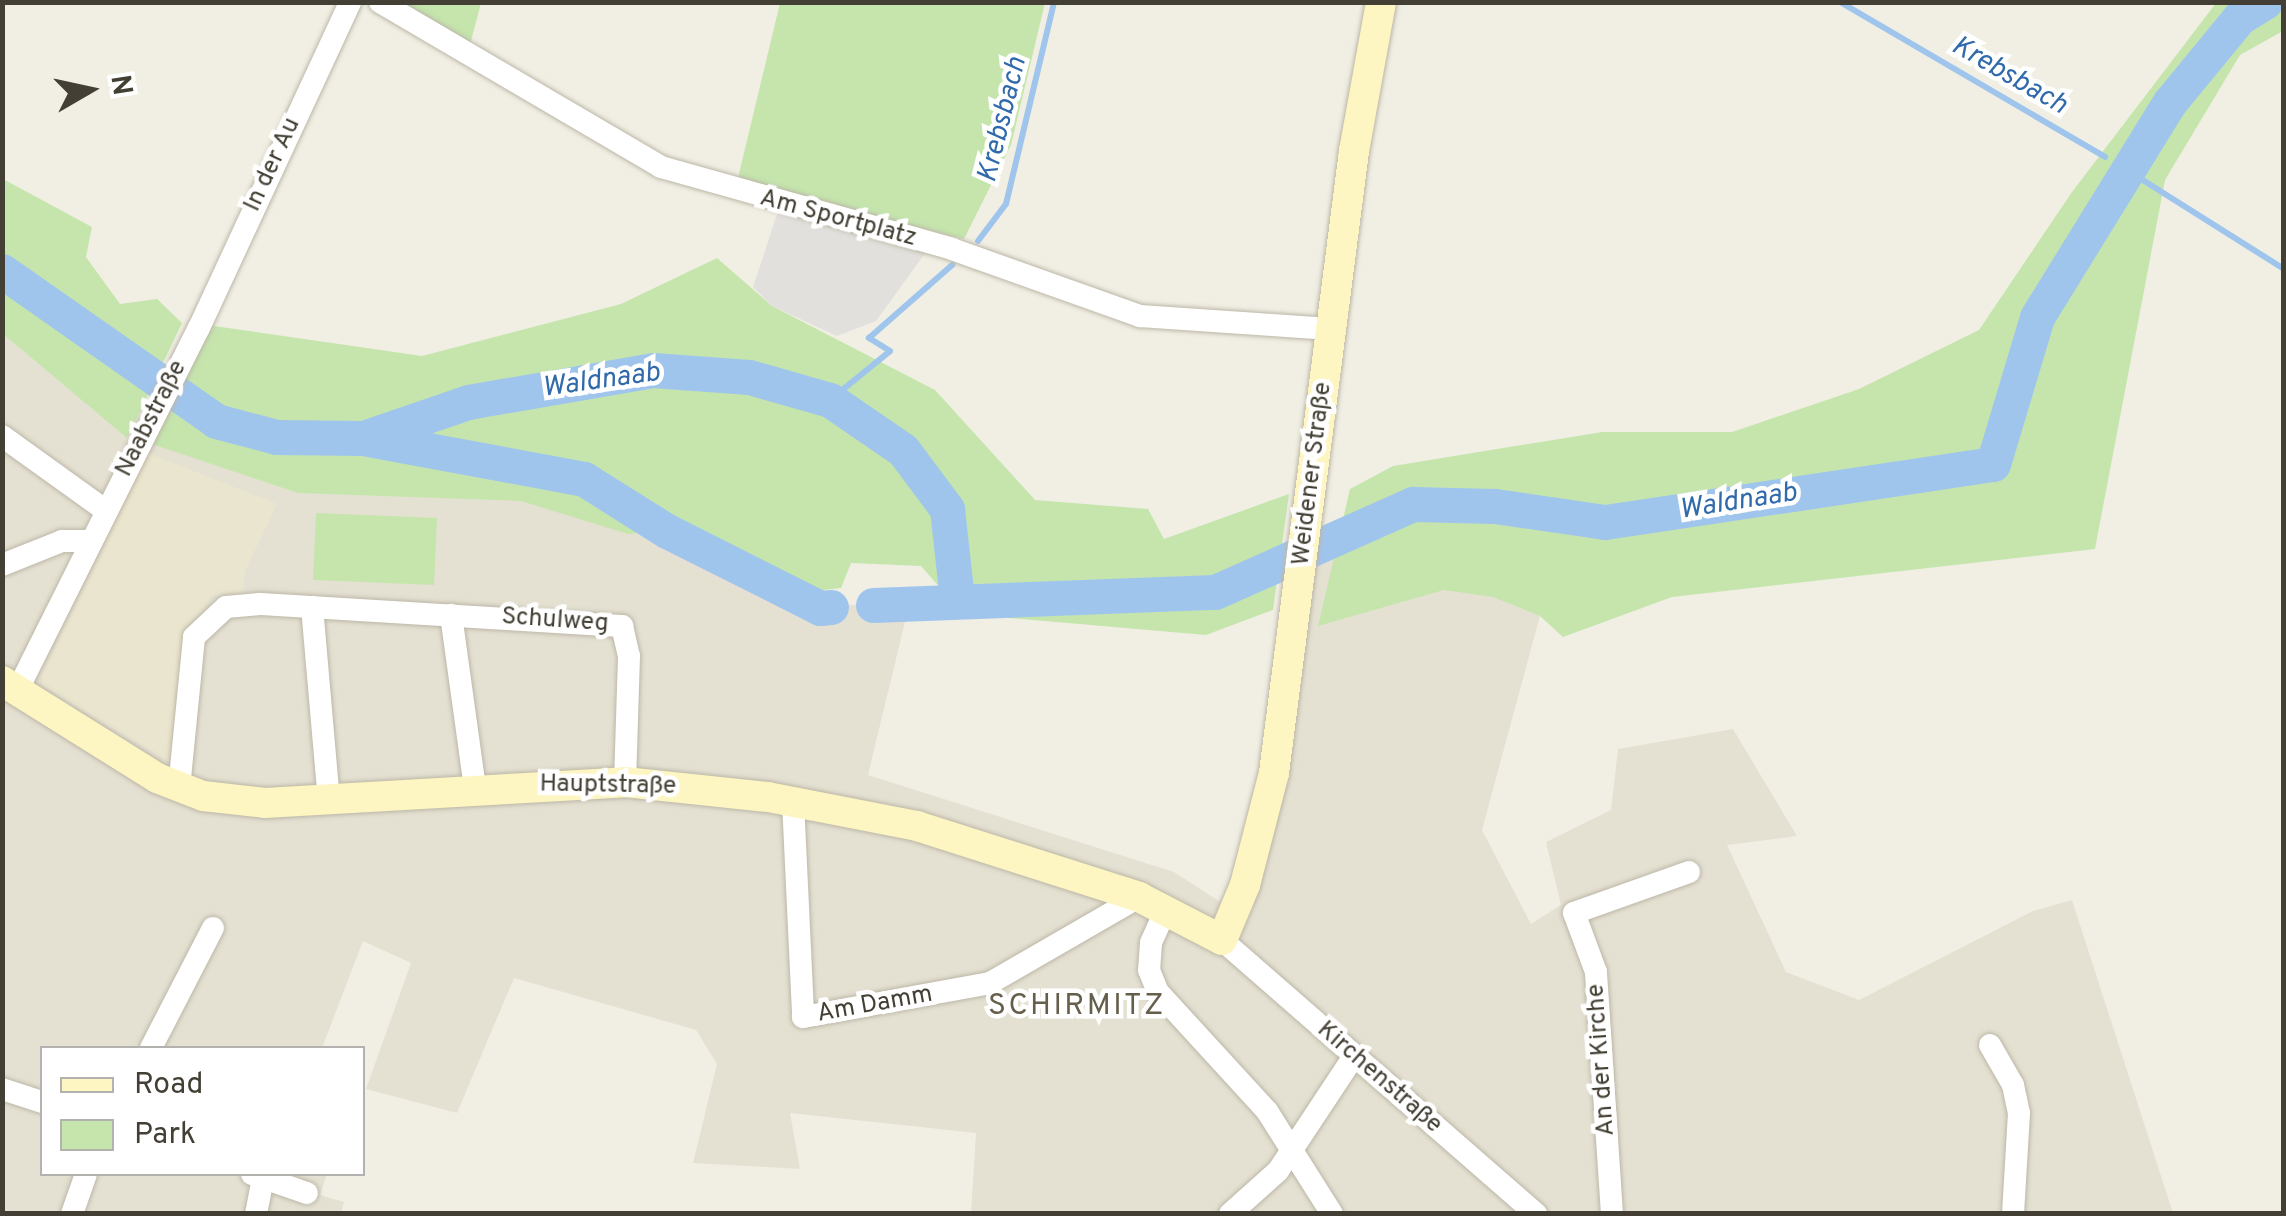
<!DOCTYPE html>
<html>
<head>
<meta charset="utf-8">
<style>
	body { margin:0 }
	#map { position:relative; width:2286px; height:1216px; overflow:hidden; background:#f1efe4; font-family:Overpass,sans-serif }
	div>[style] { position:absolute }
	.residential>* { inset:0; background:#e5e1d2 }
	.education>* { inset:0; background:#eae5ce }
	.green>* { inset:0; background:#c5e5ad }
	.parking>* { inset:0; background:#e2e0dc }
	.stream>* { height:6px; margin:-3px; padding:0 3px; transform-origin:3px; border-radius:3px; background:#a0c5ed }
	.river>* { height:35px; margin:-17.5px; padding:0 17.5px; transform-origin:17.5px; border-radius:17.5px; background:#a0c5ed }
	.roads { filter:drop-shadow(0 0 2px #bcb7a7) drop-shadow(0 0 2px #bcb7a7) }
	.street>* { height:22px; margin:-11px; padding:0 11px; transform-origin:11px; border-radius:11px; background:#fff }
	.secondary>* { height:30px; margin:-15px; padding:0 15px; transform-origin:15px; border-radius:15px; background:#fdf5c2 }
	span { translate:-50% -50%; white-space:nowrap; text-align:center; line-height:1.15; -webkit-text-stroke:9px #fff; paint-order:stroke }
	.street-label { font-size:25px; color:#433f34 }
	.water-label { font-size:28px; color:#316aab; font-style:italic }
	.quarter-label { font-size:30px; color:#655e4b; letter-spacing:2.5px }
	.frame { position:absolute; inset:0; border:5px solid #433f34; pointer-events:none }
	.legend { position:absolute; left:40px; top:1046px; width:325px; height:130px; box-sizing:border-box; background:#fff; border:2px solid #b4b2ae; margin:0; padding:12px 18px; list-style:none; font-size:30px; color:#433f34 }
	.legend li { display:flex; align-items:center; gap:20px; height:50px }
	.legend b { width:50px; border:2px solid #b4b2ae }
	.north { position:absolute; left:40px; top:40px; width:100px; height:100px; -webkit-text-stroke:8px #fff; paint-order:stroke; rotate:81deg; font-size:28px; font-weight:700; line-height:40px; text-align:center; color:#433f34 }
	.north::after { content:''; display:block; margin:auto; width:35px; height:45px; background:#433f34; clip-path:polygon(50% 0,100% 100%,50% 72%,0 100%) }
</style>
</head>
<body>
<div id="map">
	<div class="residential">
		<i style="clip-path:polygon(2px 295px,164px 424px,387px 476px,669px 524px,824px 603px,885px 607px,910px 601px,868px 775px,1174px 872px,1231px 909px,1264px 806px,1293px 563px,1413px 520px,1540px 616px,1482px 830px,1531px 924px,1561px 905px,1546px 842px,1611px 810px,1618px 749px,1733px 729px,1797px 836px,1727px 845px,1786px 972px,1859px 1000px,2033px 911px,2072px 900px,2173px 1213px,971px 1213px,976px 1133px,790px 1113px,800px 1169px,693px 1163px,717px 1064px,696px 1030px,514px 978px,457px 1113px,366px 1089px,411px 963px,363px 941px,322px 1048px,42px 1048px,42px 1174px,327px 1174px,320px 1195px,344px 1202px,341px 1213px,3px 1213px)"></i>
	</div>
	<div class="education">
		<i style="clip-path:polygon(148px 453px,277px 504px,245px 571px,243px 593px,211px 596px,187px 636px,173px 764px,43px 686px,42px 674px)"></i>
	</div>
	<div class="green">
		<i style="clip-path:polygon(401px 3px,481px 3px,470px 45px)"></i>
		<i style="clip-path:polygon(780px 3px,1045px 3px,1011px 145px,964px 239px,737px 182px)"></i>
		<i style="clip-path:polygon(2216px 3px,2283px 3px,2283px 31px,2240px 55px,2165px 180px,2095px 549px,1672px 597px,1563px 637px,1540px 616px,1493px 597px,1444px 590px,1318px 626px,1350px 489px,1393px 466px,1602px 432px,1732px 432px,1859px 389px,1979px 330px,2072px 192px)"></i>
		<i style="clip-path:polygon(3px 179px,92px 227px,86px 257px,120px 304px,157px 299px,182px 323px,127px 438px,3px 334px)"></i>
		<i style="clip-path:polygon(717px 258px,772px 306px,935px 390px,1035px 500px,1148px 509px,1164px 539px,1289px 494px,1273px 610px,1206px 635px,963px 614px,921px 566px,851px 563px,841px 588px,815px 591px,695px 527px,628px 534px,521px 501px,298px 493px,152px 444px,207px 325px,422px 356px,621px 304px)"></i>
		<i style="clip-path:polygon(316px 513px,437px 518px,434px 585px,313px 580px)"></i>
	</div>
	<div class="parking">
		<i style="clip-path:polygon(778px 211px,926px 252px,876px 321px,837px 336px,772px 306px,753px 287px)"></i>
	</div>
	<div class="stream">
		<i style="left:1840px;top:2px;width:307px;rotate:30.3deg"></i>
		<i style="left:2130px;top:172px;width:182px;rotate:32.2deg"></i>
		<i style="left:978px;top:241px;width:46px;rotate:-52.9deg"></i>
		<i style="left:1006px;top:204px;width:208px;rotate:-76.6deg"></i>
		<i style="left:830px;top:400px;width:77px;rotate:-39.2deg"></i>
		<i style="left:890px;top:351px;width:25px;rotate:-148deg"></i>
		<i style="left:869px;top:338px;width:111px;rotate:-41.3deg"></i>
	</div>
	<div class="river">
		<i style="left:2px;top:271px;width:261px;rotate:35deg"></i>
		<i style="left:216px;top:421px;width:62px;rotate:14.9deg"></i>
		<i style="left:276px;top:437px;width:87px;rotate:0.7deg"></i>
		<i style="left:363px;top:438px;width:225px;rotate:10.5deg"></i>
		<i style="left:584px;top:479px;width:98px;rotate:32.1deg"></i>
		<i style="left:667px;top:531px;width:171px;rotate:26.7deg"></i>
		<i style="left:820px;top:608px;width:11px;rotate:-5deg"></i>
		<i style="left:366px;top:437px;width:108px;rotate:-18.9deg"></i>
		<i style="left:468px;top:402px;width:188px;rotate:-9.8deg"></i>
		<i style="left:653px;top:370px;width:96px;rotate:4.2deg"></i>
		<i style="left:749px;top:377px;width:84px;rotate:15.9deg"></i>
		<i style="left:830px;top:400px;width:88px;rotate:34.4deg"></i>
		<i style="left:903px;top:450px;width:74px;rotate:53.3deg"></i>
		<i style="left:947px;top:509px;width:91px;rotate:83.7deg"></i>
		<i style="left:873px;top:605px;width:342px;rotate:-2.2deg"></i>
		<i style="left:1215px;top:592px;width:217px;rotate:-24deg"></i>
		<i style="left:1413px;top:504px;width:82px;rotate:1.4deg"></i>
		<i style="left:1495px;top:506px;width:111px;rotate:8.3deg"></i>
		<i style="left:1605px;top:522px;width:392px;rotate:-8.5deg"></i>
		<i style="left:1993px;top:464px;width:153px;rotate:-73.3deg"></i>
		<i style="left:2037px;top:317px;width:253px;rotate:-58.3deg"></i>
		<i style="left:2170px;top:102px;width:109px;rotate:-50.6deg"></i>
		<i style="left:2239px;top:18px;width:31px;rotate:-32deg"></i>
	</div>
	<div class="roads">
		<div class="street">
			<i style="left:380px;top:2px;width:326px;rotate:30.4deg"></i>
			<i style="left:661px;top:167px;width:302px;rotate:15.7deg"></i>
			<i style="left:952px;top:249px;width:200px;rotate:19.6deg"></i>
			<i style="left:1140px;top:316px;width:191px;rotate:3.9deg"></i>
			<i style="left:2px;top:436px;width:127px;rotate:35.7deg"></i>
			<i style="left:2px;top:565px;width:65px;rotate:-21.8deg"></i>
			<i style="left:62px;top:541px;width:27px"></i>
			<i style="left:312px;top:607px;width:194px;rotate:85deg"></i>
			<i style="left:451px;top:615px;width:174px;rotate:82.1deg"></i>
			<i style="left:19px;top:687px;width:402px;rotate:-63.4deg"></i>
			<i style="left:199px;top:328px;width:359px;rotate:-65.1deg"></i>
			<i style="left:179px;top:788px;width:152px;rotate:-84.3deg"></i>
			<i style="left:194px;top:637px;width:44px;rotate:-43.2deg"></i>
			<i style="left:226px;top:607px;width:34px;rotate:-5deg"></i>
			<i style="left:260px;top:604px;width:363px;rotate:3.5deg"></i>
			<i style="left:622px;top:626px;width:31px;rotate:77deg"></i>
			<i style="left:629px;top:656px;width:126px;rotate:91.8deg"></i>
			<i style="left:793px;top:801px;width:216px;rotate:87.3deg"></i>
			<i style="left:803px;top:1017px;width:190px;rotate:-10.3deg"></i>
			<i style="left:990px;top:983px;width:172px;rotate:-30deg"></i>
			<i style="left:1166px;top:909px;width:37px;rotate:114deg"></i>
			<i style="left:1151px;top:943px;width:27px;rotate:94deg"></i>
			<i style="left:1149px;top:970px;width:24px;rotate:68deg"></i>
			<i style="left:1158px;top:992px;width:161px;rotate:47.5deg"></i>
			<i style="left:1267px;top:1111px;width:122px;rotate:57.7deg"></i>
			<i style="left:1222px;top:940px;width:417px;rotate:41.1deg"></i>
			<i style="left:1990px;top:1045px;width:46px;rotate:60.1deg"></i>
			<i style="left:2013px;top:1085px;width:29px;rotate:78deg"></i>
			<i style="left:2019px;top:1113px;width:101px;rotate:93.4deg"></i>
			<i style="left:151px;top:1048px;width:135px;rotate:-62.7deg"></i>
			<i style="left:2px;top:1089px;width:42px;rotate:18deg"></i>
			<i style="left:252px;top:1174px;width:58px;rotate:19.1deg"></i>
			<i style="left:72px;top:1214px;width:42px;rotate:-70.7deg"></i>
			<i style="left:256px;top:1214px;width:38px;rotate:-79deg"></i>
			<i style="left:1230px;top:1214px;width:64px;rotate:-41.9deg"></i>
			<i style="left:1278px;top:1171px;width:134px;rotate:-56.5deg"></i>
			<i style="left:1612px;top:1214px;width:243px;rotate:-93.8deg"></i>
			<i style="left:1596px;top:972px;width:63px;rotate:-110.4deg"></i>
			<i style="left:1574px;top:913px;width:122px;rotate:-19.6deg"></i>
		</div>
		<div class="secondary">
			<i style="left:2px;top:681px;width:183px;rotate:32deg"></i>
			<i style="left:157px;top:778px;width:49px;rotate:21.4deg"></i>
			<i style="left:203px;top:796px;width:62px;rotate:6.4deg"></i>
			<i style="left:265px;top:803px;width:361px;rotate:-3.3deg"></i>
			<i style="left:625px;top:782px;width:144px;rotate:6deg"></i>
			<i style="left:768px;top:797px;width:152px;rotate:11deg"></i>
			<i style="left:917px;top:826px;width:233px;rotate:17.7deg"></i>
			<i style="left:1139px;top:897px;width:93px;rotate:27.4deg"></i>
			<i style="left:1222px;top:940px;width:60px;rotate:-67.3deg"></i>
			<i style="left:1245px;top:885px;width:116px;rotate:-75.5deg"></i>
			<i style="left:1274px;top:773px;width:627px;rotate:-82.67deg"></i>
			<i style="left:1354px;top:151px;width:151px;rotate:-79.7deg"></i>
		</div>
	</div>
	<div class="street-label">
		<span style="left:273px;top:165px;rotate:-65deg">In der Au</span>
		<span style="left:838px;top:219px;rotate:15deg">Am Sportplatz</span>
		<span style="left:152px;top:419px;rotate:-63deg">Naabstraße</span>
		<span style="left:1313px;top:474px;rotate:-83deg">Weidener Straße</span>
		<span style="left:555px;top:621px;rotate:4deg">Schulweg</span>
		<span style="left:608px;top:786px;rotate:1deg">Hauptstraße</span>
		<span style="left:875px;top:1005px;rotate:-10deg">Am Damm</span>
		<span style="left:1602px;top:1060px;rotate:-94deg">An der Kirche</span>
		<span style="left:1379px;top:1078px;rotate:41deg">Kirchenstraße</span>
	</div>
	<div class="water-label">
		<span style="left:2009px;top:76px;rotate:30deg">Krebsbach</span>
		<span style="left:1003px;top:120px;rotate:-76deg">Krebsbach</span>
		<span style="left:601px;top:381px;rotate:-8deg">Waldnaab</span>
		<span style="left:1738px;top:502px;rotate:-9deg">Waldnaab</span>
	</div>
	<div class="quarter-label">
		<span style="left:1077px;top:1007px">SCHIRMITZ</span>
	</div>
	<div class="frame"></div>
	<ul class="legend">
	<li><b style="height:12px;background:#fdf5c2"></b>Road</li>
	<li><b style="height:28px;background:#c5e5ad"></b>Park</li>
	</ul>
	<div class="north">N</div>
</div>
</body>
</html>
